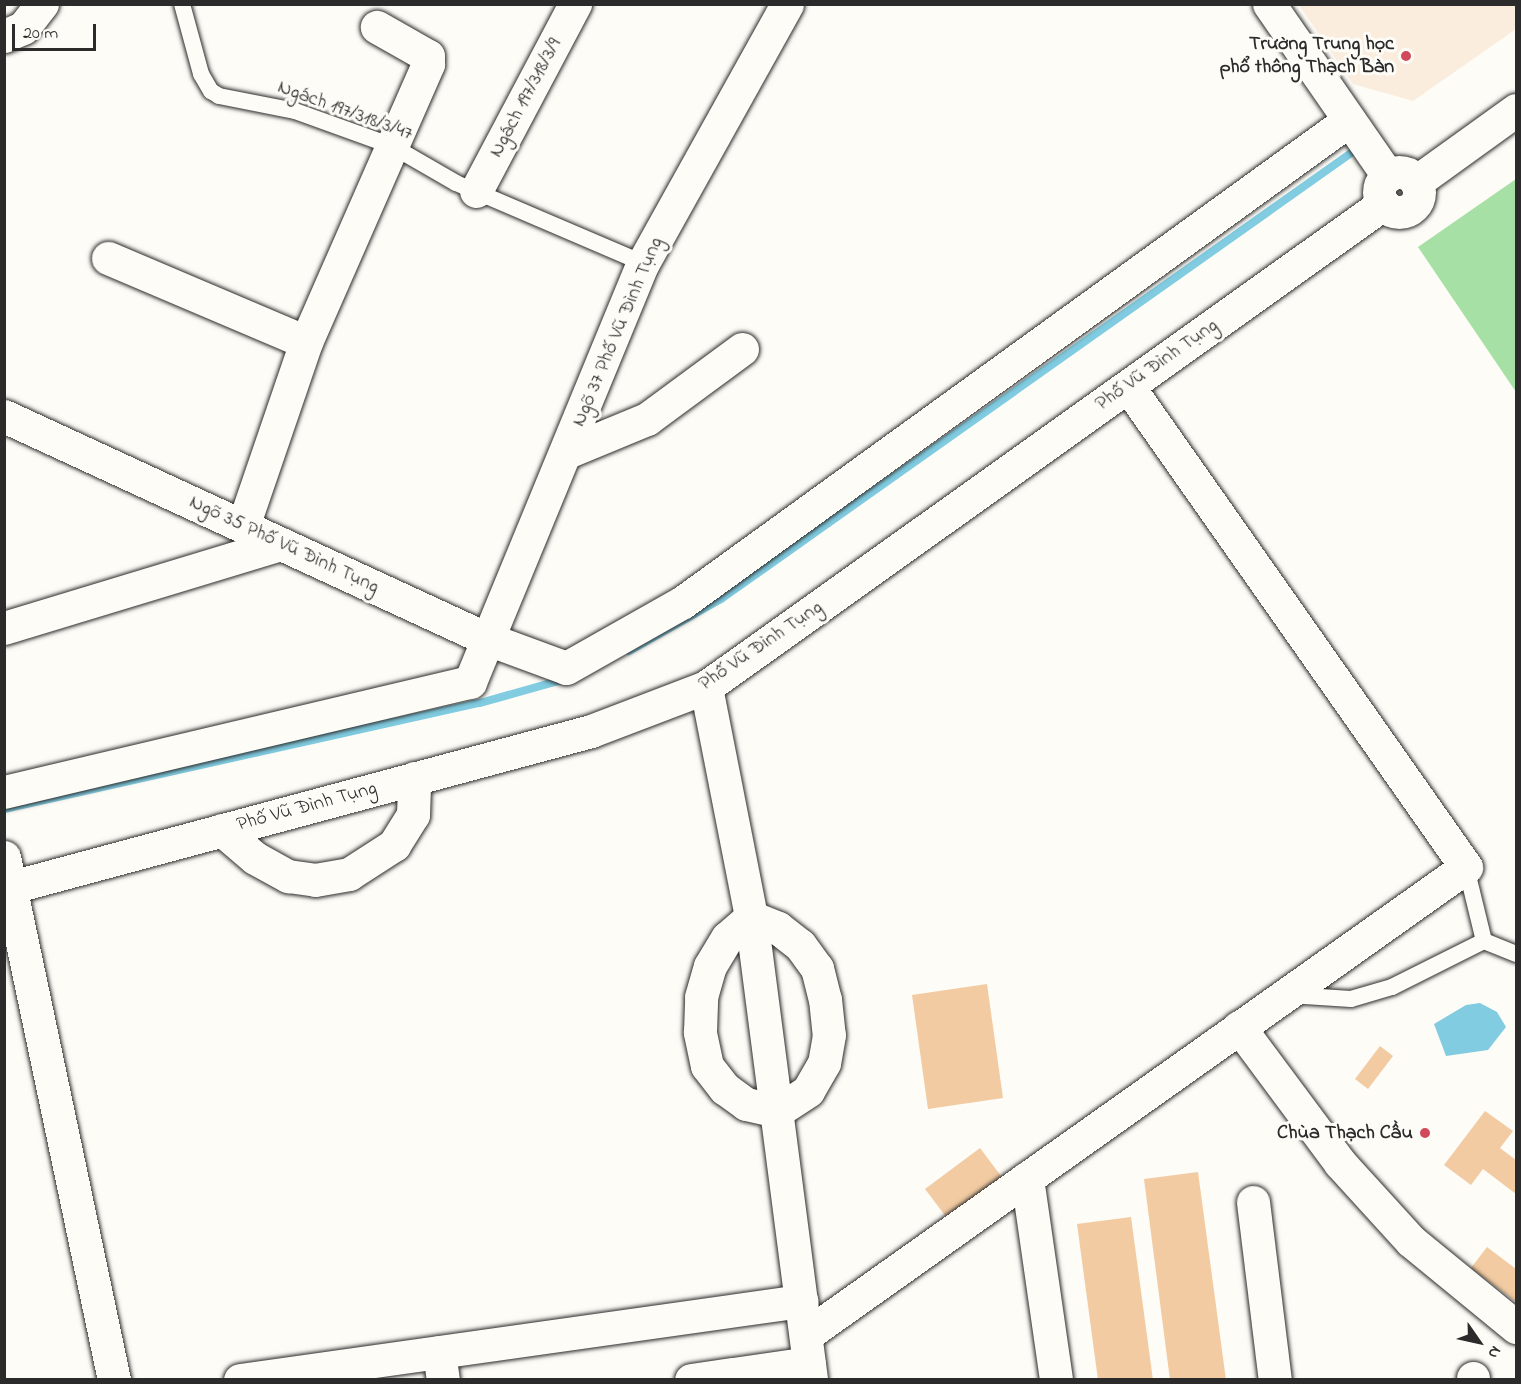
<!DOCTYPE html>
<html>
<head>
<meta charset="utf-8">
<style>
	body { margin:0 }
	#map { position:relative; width:1521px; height:1384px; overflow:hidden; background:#fdfcf7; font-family:"Indie Flower",sans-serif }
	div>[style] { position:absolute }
	.built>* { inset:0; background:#faedde }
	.green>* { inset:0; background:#a7e0a5 }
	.water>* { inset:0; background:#81cce1 }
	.stream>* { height:8px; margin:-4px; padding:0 4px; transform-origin:4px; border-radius:4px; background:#81cce1 }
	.building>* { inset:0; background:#f2cba2 }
	.roads { filter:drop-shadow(0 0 2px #2b2b2b) drop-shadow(0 0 2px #2b2b2b) }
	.service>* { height:16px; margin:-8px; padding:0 8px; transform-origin:8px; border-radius:8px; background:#fdfcf7 }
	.minor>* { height:33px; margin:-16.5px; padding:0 16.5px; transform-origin:16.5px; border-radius:16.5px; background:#fdfcf7 }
	.tertiary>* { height:33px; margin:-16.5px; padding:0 16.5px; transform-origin:16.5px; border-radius:16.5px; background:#fdfcf7 }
	.tertiary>.ring { margin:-16.5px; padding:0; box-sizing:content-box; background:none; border:33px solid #fdfcf7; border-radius:50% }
	.dots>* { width:16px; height:16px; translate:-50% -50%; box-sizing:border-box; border:3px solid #fdfcf7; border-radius:50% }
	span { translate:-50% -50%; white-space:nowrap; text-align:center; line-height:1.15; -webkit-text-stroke:6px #fdfcf7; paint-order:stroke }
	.poi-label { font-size:20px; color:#2b2b2b; font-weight:700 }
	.right { translate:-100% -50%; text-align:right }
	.street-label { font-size:20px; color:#2b2b2b }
	.frame { position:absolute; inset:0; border:6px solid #2b2b2b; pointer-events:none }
	.north { position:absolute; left:1449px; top:1312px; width:60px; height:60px; -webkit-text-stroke:4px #fdfcf7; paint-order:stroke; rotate:124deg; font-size:16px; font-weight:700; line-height:24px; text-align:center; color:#2b2b2b }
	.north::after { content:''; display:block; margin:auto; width:21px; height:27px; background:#2b2b2b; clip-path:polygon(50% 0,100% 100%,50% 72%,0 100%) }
	.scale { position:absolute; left:12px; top:24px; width:84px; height:27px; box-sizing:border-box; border:3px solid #2b2b2b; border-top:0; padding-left:8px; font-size:18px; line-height:21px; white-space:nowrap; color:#2b2b2b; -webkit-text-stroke:4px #fdfcf7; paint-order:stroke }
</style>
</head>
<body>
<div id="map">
	<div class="built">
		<i style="clip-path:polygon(1299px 5px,1516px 5px,1516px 29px,1413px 101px,1353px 84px)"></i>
	</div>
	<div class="green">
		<i style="clip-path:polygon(1516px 179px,1516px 392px,1418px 247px)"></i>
	</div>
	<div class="water">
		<i style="clip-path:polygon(1480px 1003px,1497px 1012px,1506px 1027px,1488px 1050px,1446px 1056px,1434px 1024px,1466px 1005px)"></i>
	</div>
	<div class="stream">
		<i style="left:629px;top:651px;width:106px;rotate:-29.5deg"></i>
		<i style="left:721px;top:599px;width:775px;rotate:-35.29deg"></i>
		<i style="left:4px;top:809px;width:488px;rotate:-12.6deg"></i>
		<i style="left:480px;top:703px;width:88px;rotate:-15.8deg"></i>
	</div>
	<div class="building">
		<i style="clip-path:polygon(987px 984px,1003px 1098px,928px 1109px,912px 995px)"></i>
		<i style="clip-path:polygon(1380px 1046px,1393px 1056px,1368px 1089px,1355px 1079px)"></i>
		<i style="clip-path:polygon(1485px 1111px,1513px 1131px,1500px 1148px,1516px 1160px,1516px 1194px,1483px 1169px,1471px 1185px,1444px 1165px)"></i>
		<i style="clip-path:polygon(980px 1148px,1004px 1180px,950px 1222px,925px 1189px)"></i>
		<i style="clip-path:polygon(1198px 1172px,1226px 1380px,1170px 1380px,1144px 1179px)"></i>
		<i style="clip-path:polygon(1131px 1217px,1153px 1380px,1098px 1380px,1077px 1224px)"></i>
		<i style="clip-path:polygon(1487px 1247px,1516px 1269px,1516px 1302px,1471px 1268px)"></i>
	</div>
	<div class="roads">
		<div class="service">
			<i style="left:182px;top:4px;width:73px;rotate:74.8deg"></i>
			<i style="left:201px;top:74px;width:20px;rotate:60deg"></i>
			<i style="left:211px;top:91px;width:9px;rotate:32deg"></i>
			<i style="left:219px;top:96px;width:77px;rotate:11.2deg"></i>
			<i style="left:295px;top:111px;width:103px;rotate:19.8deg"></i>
			<i style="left:392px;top:146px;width:74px;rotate:30deg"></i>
			<i style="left:456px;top:183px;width:203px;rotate:23.2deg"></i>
			<i style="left:1484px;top:941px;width:35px;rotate:22deg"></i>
			<i style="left:1289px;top:995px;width:62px;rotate:3.7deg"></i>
			<i style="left:1351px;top:999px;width:43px;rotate:-16.3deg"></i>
			<i style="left:1392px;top:987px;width:103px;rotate:-26.6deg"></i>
			<i style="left:1484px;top:941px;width:76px;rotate:-103.7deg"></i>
		</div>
		<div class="minor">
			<i style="left:1269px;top:4px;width:209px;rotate:55.3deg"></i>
			<i style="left:4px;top:36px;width:21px;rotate:-23deg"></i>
			<i style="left:23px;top:28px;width:31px;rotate:-52deg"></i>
			<i style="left:476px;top:191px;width:212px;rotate:-62.1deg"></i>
			<i style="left:108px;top:258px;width:215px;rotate:23deg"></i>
			<i style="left:306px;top:342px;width:304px;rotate:-66.3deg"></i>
			<i style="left:428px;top:64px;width:8px;rotate:-90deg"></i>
			<i style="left:428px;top:56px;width:59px;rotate:-150.4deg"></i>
			<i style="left:4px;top:416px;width:530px;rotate:24.78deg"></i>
			<i style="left:485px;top:638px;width:86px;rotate:20.3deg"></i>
			<i style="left:566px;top:668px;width:134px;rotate:-29.4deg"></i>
			<i style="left:683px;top:602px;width:822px;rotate:-35.89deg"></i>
			<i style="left:567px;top:452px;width:87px;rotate:-22.4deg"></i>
			<i style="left:647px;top:419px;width:118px;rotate:-36.4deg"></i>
			<i style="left:243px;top:526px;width:194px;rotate:-71.1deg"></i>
			<i style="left:4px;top:628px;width:289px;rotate:-16.9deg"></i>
			<i style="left:706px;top:687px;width:234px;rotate:78.9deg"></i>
			<i style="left:751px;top:917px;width:467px;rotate:82.6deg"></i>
			<i style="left:4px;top:792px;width:479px;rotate:-13.3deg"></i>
			<i style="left:470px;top:682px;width:453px;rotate:-67.6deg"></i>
			<i style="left:643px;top:263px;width:296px;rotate:-60.9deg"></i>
			<i style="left:222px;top:830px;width:43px;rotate:40.3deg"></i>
			<i style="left:255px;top:858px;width:38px;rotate:29deg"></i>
			<i style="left:288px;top:876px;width:27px;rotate:8deg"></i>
			<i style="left:315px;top:880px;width:35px;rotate:-10deg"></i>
			<i style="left:349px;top:874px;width:54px;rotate:-32.8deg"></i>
			<i style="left:394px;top:845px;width:36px;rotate:-58deg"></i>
			<i style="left:413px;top:815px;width:37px;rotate:-88deg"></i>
			<i style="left:4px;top:857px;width:534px;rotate:78.12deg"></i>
			<i style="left:751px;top:917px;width:29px;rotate:22deg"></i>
			<i style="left:778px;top:928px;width:28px;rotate:38deg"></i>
			<i style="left:800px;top:945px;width:29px;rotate:54deg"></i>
			<i style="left:817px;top:968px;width:32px;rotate:76deg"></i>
			<i style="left:825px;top:999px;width:36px;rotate:84deg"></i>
			<i style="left:829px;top:1035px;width:28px;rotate:100deg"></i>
			<i style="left:824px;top:1063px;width:32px;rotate:120deg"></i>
			<i style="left:808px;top:1091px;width:37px;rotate:147deg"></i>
			<i style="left:777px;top:1111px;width:32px;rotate:-167deg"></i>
			<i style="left:746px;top:1104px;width:26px;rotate:-144deg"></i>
			<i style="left:725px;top:1089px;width:29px;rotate:-128deg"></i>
			<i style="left:707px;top:1066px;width:35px;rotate:-102deg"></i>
			<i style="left:700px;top:1032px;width:35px;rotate:-88deg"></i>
			<i style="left:701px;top:997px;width:32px;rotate:-74deg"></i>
			<i style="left:710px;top:966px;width:33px;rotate:-59deg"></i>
			<i style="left:727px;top:938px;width:32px;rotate:-41deg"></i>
			<i style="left:1239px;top:1027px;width:169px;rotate:53.4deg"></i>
			<i style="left:1340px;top:1163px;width:105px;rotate:47.7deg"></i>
			<i style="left:1411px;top:1241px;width:136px;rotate:39.3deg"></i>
			<i style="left:1027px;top:1178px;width:204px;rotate:81.8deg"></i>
			<i style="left:1253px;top:1202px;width:179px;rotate:83deg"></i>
			<i style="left:806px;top:1335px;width:809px;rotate:-35.34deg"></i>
			<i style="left:1466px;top:867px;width:588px;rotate:-125.1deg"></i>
			<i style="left:439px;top:1352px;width:28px;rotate:82deg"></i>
			<i style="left:1473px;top:1378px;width:2px;rotate:90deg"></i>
			<i style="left:240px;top:1380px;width:567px;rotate:-8.02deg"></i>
			<i style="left:691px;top:1380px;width:119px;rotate:-8.2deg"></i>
		</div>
		<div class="tertiary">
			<i class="ring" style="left:1379px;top:172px;width:7px;height:7px"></i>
			<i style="left:1416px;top:182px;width:123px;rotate:-35.8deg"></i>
			<i style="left:4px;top:889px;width:608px;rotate:-15.06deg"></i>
			<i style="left:591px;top:731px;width:123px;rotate:-20.9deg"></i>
			<i style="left:706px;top:687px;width:832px;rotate:-35.51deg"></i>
		</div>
	</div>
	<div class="dots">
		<i style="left:1406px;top:56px;background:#d1495b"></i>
		<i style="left:1425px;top:1133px;background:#d1495b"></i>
	</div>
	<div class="poi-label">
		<span class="right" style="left:1394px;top:56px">Trường Trung học<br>phổ thông Thạch Bàn</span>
		<span class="right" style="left:1413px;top:1133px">Chùa Thạch Cầu</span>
	</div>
	<div class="street-label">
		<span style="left:526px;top:98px;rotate:-62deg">Ngách 197/318/3/9</span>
		<span style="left:345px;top:111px;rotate:20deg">Ngách 197/318/3/47</span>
		<span style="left:618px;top:332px;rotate:-67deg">Ngõ 37 Phố Vũ Đình Tụng</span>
		<span style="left:1157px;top:365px;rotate:-35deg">Phố Vũ Đình Tụng</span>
		<span style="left:284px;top:545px;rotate:25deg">Ngõ 35 Phố Vũ Đình Tụng</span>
		<span style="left:761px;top:646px;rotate:-34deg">Phố Vũ Đình Tụng</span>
		<span style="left:307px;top:807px;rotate:-15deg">Phố Vũ Đình Tụng</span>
	</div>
	<div class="frame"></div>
	<div class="north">N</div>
	<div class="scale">20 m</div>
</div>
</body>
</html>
